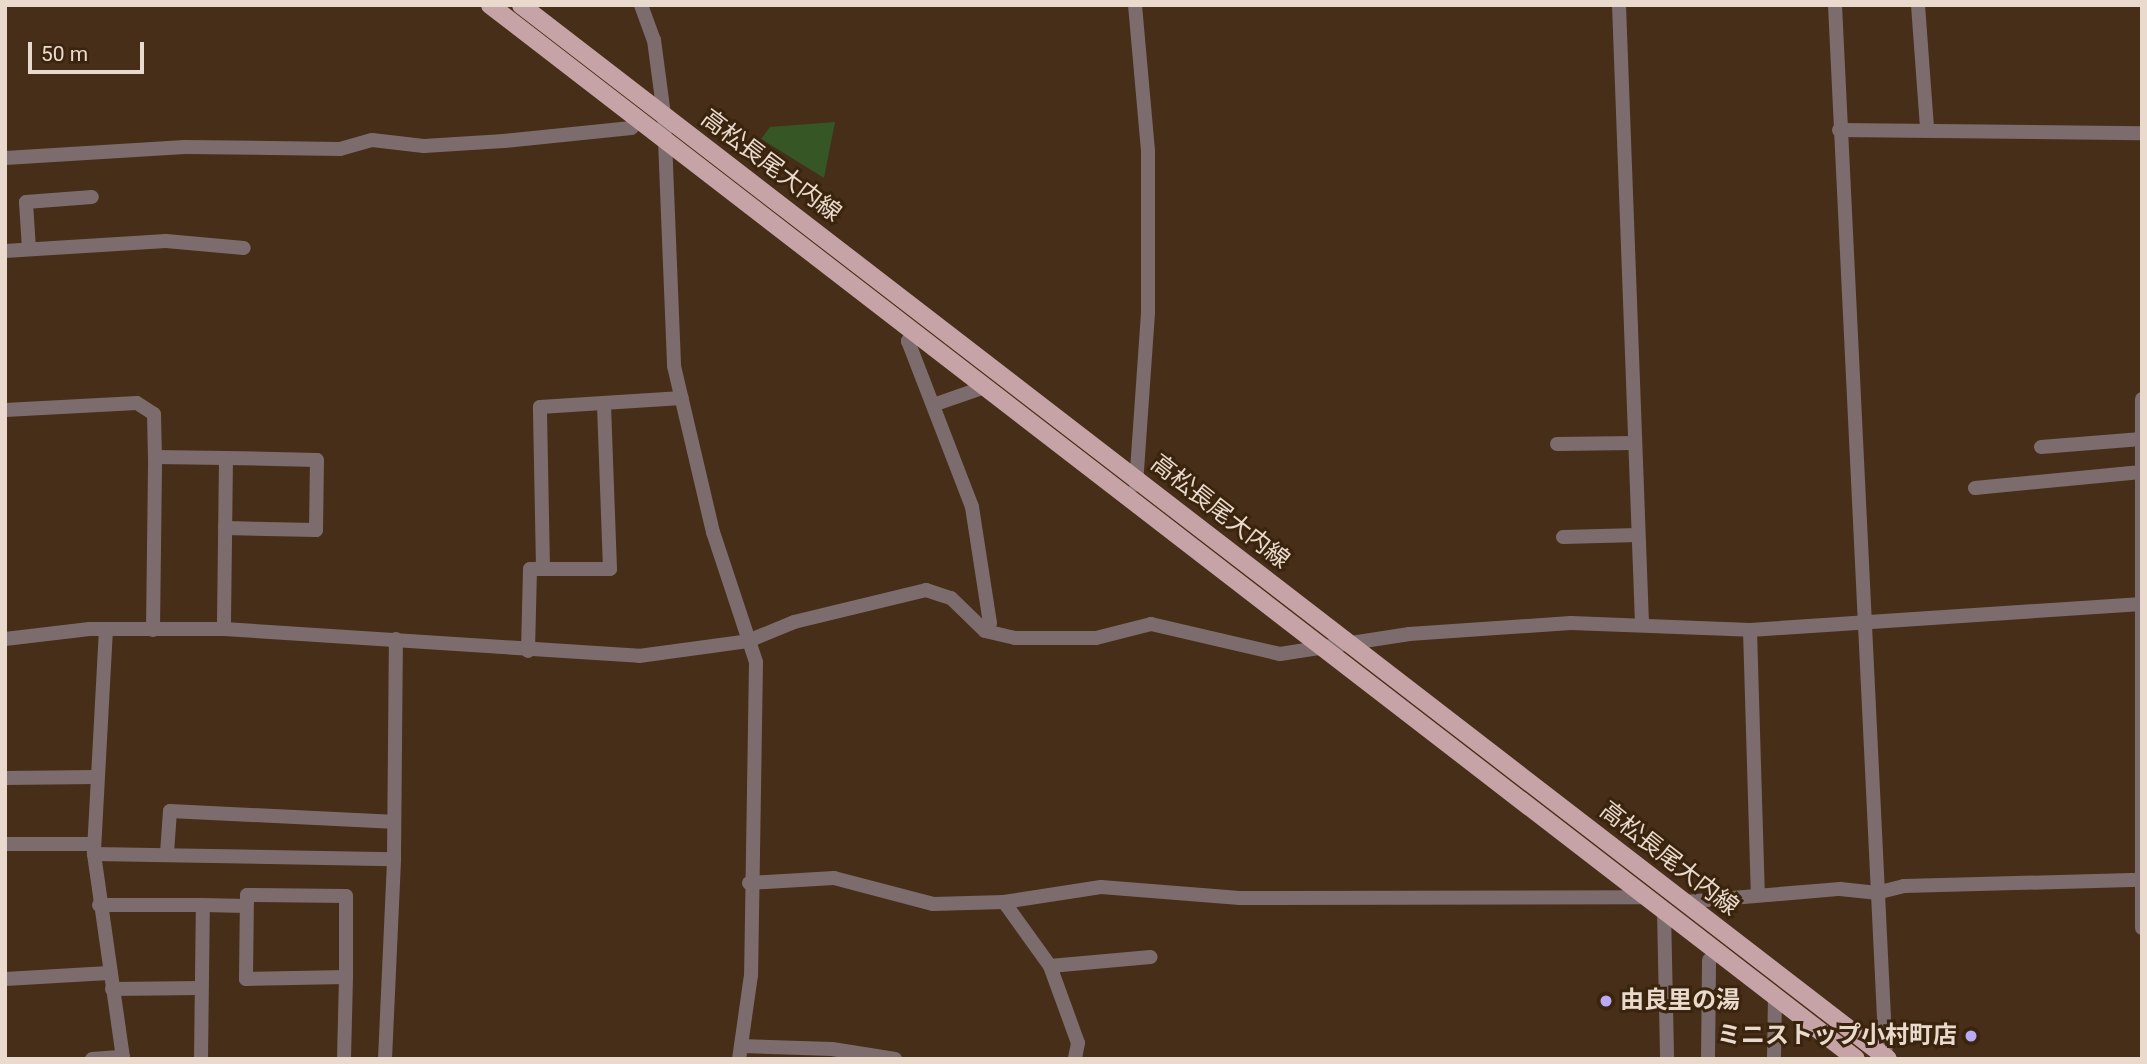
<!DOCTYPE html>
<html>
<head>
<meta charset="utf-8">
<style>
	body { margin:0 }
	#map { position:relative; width:2147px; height:1064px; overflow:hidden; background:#462e18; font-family:Roboto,"Noto Sans JP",sans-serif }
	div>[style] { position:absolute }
	.green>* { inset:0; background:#365626 }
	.minor>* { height:14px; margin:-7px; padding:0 7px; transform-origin:7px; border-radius:7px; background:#7d6c6d }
	.tertiary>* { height:14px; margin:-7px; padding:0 7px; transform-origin:7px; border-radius:7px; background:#7d6c6d }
	.primary>* { height:18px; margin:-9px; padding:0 9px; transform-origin:9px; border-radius:9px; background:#c6a3a6 }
	.dots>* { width:19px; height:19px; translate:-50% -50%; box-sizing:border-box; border:4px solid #3b240d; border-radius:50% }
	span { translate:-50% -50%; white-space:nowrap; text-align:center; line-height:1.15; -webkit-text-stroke:6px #3b240d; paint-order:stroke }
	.street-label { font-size:24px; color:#e9dacd }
	.poi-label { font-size:24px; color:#e9dacd; font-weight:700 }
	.left { translate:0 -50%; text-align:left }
	.right { translate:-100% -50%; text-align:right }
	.frame { position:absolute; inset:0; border:7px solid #e9dacd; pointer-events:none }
	.scale { position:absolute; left:28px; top:42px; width:116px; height:32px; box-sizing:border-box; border:4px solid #e9dacd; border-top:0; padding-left:9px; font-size:21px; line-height:24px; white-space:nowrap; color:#e9dacd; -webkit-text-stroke:5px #3b240d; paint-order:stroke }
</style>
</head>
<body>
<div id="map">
	<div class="green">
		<i style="clip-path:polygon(835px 122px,824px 178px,761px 139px,770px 127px)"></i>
	</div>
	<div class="minor">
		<i style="left:641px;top:5px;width:37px;rotate:70deg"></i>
		<i style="left:654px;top:40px;width:76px;rotate:82.4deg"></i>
		<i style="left:664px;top:115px;width:251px;rotate:87.7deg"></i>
		<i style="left:674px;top:366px;width:171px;rotate:76.8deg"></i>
		<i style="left:713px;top:532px;width:137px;rotate:71.7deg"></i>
		<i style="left:756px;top:662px;width:313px;rotate:90.9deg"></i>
		<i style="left:751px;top:975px;width:85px;rotate:98.1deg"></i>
		<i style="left:1135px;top:5px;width:147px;rotate:84.9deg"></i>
		<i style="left:1148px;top:151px;width:162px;rotate:90deg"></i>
		<i style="left:1148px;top:313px;width:172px;rotate:94deg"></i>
		<i style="left:1619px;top:5px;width:618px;rotate:87.87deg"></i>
		<i style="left:1918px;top:5px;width:124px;rotate:85.8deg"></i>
		<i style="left:1839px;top:130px;width:303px;rotate:0.6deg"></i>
		<i style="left:5px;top:158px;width:180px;rotate:-3.5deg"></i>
		<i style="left:185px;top:147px;width:155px;rotate:0.7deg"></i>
		<i style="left:340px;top:149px;width:33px;rotate:-16deg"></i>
		<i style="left:372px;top:140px;width:52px;rotate:6.6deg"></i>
		<i style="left:424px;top:146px;width:80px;rotate:-3.6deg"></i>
		<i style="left:504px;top:141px;width:128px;rotate:-5.8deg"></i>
		<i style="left:631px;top:128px;width:11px;rotate:-45deg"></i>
		<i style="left:29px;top:249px;width:47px;rotate:-93.7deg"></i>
		<i style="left:26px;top:202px;width:66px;rotate:-4.3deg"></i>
		<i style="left:5px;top:251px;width:161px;rotate:-3.6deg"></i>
		<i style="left:166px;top:241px;width:78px;rotate:5.1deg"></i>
		<i style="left:914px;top:331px;width:12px;rotate:121deg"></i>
		<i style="left:908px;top:341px;width:178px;rotate:68.9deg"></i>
		<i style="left:972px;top:507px;width:117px;rotate:81.2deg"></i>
		<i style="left:990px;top:623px;width:9px;rotate:122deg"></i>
		<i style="left:2142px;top:399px;width:529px;rotate:90deg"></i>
		<i style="left:936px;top:404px;width:52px;rotate:-19.1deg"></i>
		<i style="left:5px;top:410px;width:132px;rotate:-3deg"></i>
		<i style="left:137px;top:403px;width:20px;rotate:33deg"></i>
		<i style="left:154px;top:414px;width:43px;rotate:88.7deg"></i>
		<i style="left:1557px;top:444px;width:77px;rotate:-0.7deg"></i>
		<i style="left:2041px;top:447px;width:101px;rotate:-4.5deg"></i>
		<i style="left:1975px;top:488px;width:167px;rotate:-5.5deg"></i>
		<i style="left:225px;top:528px;width:91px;rotate:1.3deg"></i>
		<i style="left:316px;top:530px;width:70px;rotate:-89.2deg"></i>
		<i style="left:317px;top:460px;width:91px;rotate:-178.7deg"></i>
		<i style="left:1563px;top:537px;width:75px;rotate:-1.5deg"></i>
		<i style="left:543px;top:568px;width:161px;rotate:-91.1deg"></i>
		<i style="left:540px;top:407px;width:142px;rotate:-3.6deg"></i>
		<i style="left:106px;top:629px;width:225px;rotate:93.1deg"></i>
		<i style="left:94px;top:854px;width:207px;rotate:81.9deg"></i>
		<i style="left:153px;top:630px;width:173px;rotate:-89.3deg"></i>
		<i style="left:155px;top:457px;width:71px;rotate:0.8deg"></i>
		<i style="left:226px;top:458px;width:171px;rotate:90.7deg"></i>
		<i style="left:1750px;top:630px;width:263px;rotate:88.3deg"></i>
		<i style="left:5px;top:639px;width:85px;rotate:-6.8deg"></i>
		<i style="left:89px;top:629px;width:135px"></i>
		<i style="left:224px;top:629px;width:416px;rotate:3.7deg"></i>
		<i style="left:639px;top:656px;width:110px;rotate:-7.8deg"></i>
		<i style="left:748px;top:641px;width:50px;rotate:-22.4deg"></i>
		<i style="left:794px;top:622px;width:136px;rotate:-13.6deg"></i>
		<i style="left:926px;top:590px;width:26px;rotate:18deg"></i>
		<i style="left:951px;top:598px;width:47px;rotate:44.1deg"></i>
		<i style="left:985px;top:631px;width:31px;rotate:13deg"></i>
		<i style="left:1015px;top:638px;width:81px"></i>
		<i style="left:1096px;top:638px;width:57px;rotate:-14.3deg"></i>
		<i style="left:1151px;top:624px;width:132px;rotate:13.1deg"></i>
		<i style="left:1280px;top:654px;width:131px;rotate:-8.8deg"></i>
		<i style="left:1409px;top:634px;width:162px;rotate:-3.9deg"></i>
		<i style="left:1571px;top:623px;width:179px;rotate:2.2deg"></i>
		<i style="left:1750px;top:630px;width:393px;rotate:-3.8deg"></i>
		<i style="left:528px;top:651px;width:82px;rotate:-88.6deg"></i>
		<i style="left:530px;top:569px;width:80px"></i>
		<i style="left:610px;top:569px;width:165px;rotate:-92.1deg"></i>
		<i style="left:5px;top:778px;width:92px;rotate:-0.6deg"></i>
		<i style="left:5px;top:844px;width:89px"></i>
		<i style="left:167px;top:853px;width:42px;rotate:-85.9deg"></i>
		<i style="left:170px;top:811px;width:222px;rotate:2.8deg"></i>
		<i style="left:94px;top:854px;width:300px;rotate:1deg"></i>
		<i style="left:394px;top:859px;width:220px;rotate:-89.5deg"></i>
		<i style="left:749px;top:883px;width:85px;rotate:-3.4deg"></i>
		<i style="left:834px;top:878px;width:102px;rotate:14.7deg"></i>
		<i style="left:933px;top:904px;width:71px;rotate:-1.6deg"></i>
		<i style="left:1004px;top:902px;width:79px;rotate:54.3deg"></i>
		<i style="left:1050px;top:966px;width:82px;rotate:70deg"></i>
		<i style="left:1078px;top:1043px;width:16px;rotate:101deg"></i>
		<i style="left:1004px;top:902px;width:98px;rotate:-8.8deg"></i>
		<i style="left:1101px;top:887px;width:139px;rotate:4.5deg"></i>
		<i style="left:1240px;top:898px;width:405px;rotate:-0.1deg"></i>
		<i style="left:1684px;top:902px;width:157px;rotate:-4.8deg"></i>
		<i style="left:1840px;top:889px;width:36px;rotate:6deg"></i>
		<i style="left:1876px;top:893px;width:29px;rotate:-14deg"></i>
		<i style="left:1904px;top:886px;width:237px;rotate:-1.5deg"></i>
		<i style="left:99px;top:905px;width:104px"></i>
		<i style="left:1664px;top:911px;width:148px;rotate:88.8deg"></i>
		<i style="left:1050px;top:966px;width:101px;rotate:-5.1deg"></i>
		<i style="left:5px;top:979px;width:104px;rotate:-3.3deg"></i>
		<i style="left:112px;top:989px;width:89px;rotate:-0.6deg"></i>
		<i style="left:741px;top:1046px;width:91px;rotate:1.9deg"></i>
		<i style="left:832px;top:1049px;width:64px;rotate:9deg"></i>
		<i style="left:92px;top:1059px;width:31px;rotate:-4deg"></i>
		<i style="left:201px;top:1059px;width:154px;rotate:-89.3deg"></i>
		<i style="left:203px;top:905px;width:43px;rotate:1.3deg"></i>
		<i style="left:344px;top:1059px;width:82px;rotate:-88.6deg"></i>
		<i style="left:346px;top:977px;width:81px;rotate:-90deg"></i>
		<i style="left:346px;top:896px;width:99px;rotate:-179.4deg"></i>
		<i style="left:247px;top:895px;width:84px;rotate:90.7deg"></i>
		<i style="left:246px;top:979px;width:100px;rotate:-1.1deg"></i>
		<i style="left:385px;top:1059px;width:200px;rotate:-87.4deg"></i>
		<i style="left:1708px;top:1059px;width:99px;rotate:-89.4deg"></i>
		<i style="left:1774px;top:1059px;width:64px;rotate:-89.1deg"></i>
	</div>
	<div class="tertiary">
		<i style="left:1835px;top:5px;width:1055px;rotate:87.23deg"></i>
	</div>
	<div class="primary">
		<i style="left:490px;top:5px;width:1725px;rotate:37.65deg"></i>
		<i style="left:521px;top:5px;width:1726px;rotate:37.63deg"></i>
	</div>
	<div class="dots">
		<i style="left:1606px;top:1001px;background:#baaaf6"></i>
		<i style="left:1971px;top:1036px;background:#baaaf6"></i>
	</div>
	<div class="street-label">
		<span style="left:771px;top:166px;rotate:37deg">高松長尾大内線</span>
		<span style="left:1220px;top:512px;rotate:38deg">高松長尾大内線</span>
		<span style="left:1669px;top:859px;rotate:38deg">高松長尾大内線</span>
	</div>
	<div class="poi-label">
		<span class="left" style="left:1620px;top:1001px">由良里の湯</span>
		<span class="right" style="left:1957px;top:1036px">ミニストップ小村町店</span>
	</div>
	<div class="frame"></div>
	<div class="scale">50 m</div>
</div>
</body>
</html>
